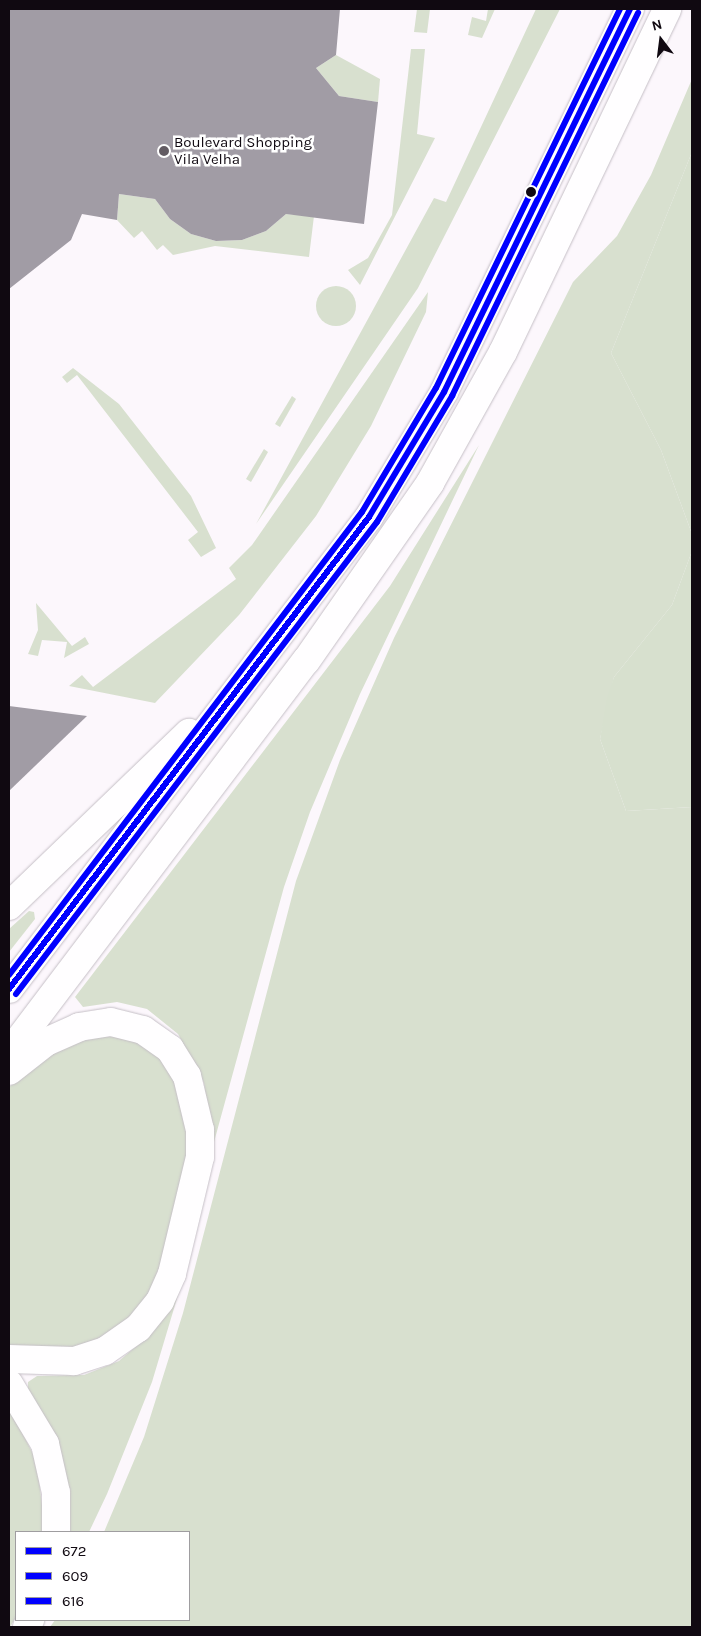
<!DOCTYPE html>
<html>
<head>
<meta charset="utf-8">
<style>
	body { margin:0 }
	#map { position:relative; width:701px; height:1636px; overflow:hidden; background:#fcf7fc; font-family:Karla,sans-serif }
	div>[style] { position:absolute }
	.green>* { inset:0; background:#d8e0cf }
	.round { border-radius:50% }
	.forest>* { inset:0; background:#d7e0ce }
	.building>* { inset:0; background:#a19ca5 }
	.roads { filter:drop-shadow(0 0 1px #c5bfc6) drop-shadow(0 0 1px #c5bfc6) }
	.primary>* { height:28px; margin:-14px; padding:0 14px; transform-origin:14px; border-radius:14px; background:#fffeff }
	.bus-1>* { height:6px; margin:-3px; padding:0 3px; transform-origin:3px; border-radius:3px; background:#00f }
	.bus-2>* { height:6px; margin:-3px; padding:0 3px; transform-origin:3px; border-radius:3px; background:#00f }
	.bus-3>* { height:6px; margin:-3px; padding:0 3px; transform-origin:3px; border-radius:3px; background:#00f }
	.dots>* { width:14px; height:14px; translate:-50% -50%; box-sizing:border-box; border:2px solid #fff; border-radius:50% }
	span { translate:-50% -50%; white-space:nowrap; text-align:center; line-height:1.15; -webkit-text-stroke:5px #fff; paint-order:stroke }
	.poi-label { font-size:15px; color:#100911 }
	.left { translate:0 -50%; text-align:left }
	.frame { position:absolute; inset:0; border:10px solid #100911; pointer-events:none }
	.legend { position:absolute; left:15px; top:1531px; width:175px; height:90px; box-sizing:border-box; background:#fff; border:1px solid #9f9da0; margin:0; padding:6px 9px; list-style:none; font-size:15px; color:#100911 }
	.legend li { display:flex; align-items:center; gap:10px; height:25px }
	.legend b { width:25px; border:1px solid #9f9da0 }
	.north { position:absolute; left:636px; top:15px; width:50px; height:50px; -webkit-text-stroke:4px #fff; paint-order:stroke; rotate:345deg; font-size:14px; font-weight:700; line-height:20px; text-align:center; color:#100911 }
	.north::after { content:''; display:block; margin:auto; width:18px; height:22px; background:#100911; clip-path:polygon(50% 0,100% 100%,50% 72%,0 100%) }
</style>
</head>
<body>
<div id="map">
	<div class="green">
		<i style="clip-path:polygon(417px 9px,430px 9px,427px 33px,414px 32px)"></i>
		<i style="clip-path:polygon(488px 9px,495px 9px,482px 38px,468px 35px,472px 17px,486px 21px)"></i>
		<i style="clip-path:polygon(536px 9px,560px 9px,418px 288px,256px 524px,434px 198px,446px 202px)"></i>
		<i style="clip-path:polygon(411px 49px,425px 49px,417px 134px,435px 138px,360px 285px,348px 270px,368px 258px,392px 215px)"></i>
		<i style="clip-path:polygon(336px 55px,380px 79px,378px 102px,339px 96px,316px 68px)"></i>
		<i style="clip-path:polygon(692px 79px,692px 152px,611px 353px,661px 450px,692px 534px,692px 551px,672px 605px,614px 677px,600px 739px,626px 811px,692px 807px,692px 1627px,50px 1627px,55px 1620px,189px 1620px,189px 1532px,104px 1532px,144px 1437px,183px 1313px,296px 881px,340px 760px,394px 638px,573px 282px,617px 236px,651px 175px)"></i>
		<i style="clip-path:polygon(119px 194px,155px 199px,170px 219px,191px 234px,216px 241px,242px 240px,266px 231px,286px 214px,314px 216px,309px 257px,215px 246px,173px 255px,163px 245px,157px 250px,142px 231px,134px 238px,117px 220px)"></i>
		<i class="round" style="left:316px;top:286px;width:40px;height:40px"></i>
		<i style="clip-path:polygon(428px 292px,426px 312px,371px 426px,316px 516px,239px 615px,155px 703px,69px 686px,82px 675px,93px 687px,236px 579px,229px 568px,252px 545px)"></i>
		<i style="clip-path:polygon(73px 368px,119px 404px,191px 496px,216px 548px,201px 557px,188px 540px,198px 532px,77px 375px,67px 383px,62px 377px)"></i>
		<i style="clip-path:polygon(292px 396px,296px 399px,280px 427px,275px 424px)"></i>
		<i style="clip-path:polygon(479px 445px,360px 694px,310px 812px,284px 887px,211px 1153px,204px 1083px,178px 1034px,147px 1009px,117px 1002px,83px 1007px,75px 997px,390px 586px)"></i>
		<i style="clip-path:polygon(264px 449px,268px 452px,251px 482px,246px 479px)"></i>
		<i style="clip-path:polygon(36px 603px,72px 646px,85px 637px,89px 644px,64px 658px,67px 642px,42px 640px,38px 656px,28px 654px,38px 630px)"></i>
		<i style="clip-path:polygon(29px 911px,34px 912px,35px 919px,9px 952px,9px 929px)"></i>
		<i style="clip-path:polygon(106px 1035px,125px 1037px,155px 1050px,183px 1088px,188px 1153px,158px 1280px,141px 1309px,86px 1348px,9px 1346px,9px 1087px,70px 1041px)"></i>
		<i style="clip-path:polygon(181px 1285px,152px 1382px,107px 1494px,89px 1532px,67px 1532px,62px 1455px,28px 1392px,28px 1382px,37px 1376px,84px 1375px,119px 1361px,149px 1335px)"></i>
		<i style="clip-path:polygon(9px 1406px,37px 1462px,45px 1532px,16px 1532px,16px 1617px,10px 1627px)"></i>
	</div>
	<div class="forest">
		<i style="clip-path:polygon(692px 152px,692px 534px,661px 450px,611px 353px)"></i>
		<i style="clip-path:polygon(692px 551px,692px 807px,626px 811px,600px 739px,607px 698px,614px 677px,672px 605px)"></i>
	</div>
	<div class="building">
		<i style="clip-path:polygon(9px 9px,340px 9px,336px 55px,316px 68px,339px 96px,378px 102px,364px 224px,286px 214px,266px 231px,242px 240px,216px 241px,191px 234px,170px 219px,155px 199px,119px 194px,117px 220px,82px 214px,71px 240px,9px 289px)"></i>
		<i style="clip-path:polygon(9px 706px,87px 716px,9px 791px)"></i>
	</div>
	<div class="roads">
		<div class="primary">
			<i style="left:9px;top:906px;width:250px;rotate:-43.9deg"></i>
			<i style="left:9px;top:989px;width:594px;rotate:-52.67deg"></i>
			<i style="left:369px;top:517px;width:146px;rotate:-59deg"></i>
			<i style="left:444px;top:392px;width:426px;rotate:-64.1deg"></i>
			<i style="left:9px;top:1053px;width:492px;rotate:-52.9deg"></i>
			<i style="left:306px;top:661px;width:217px;rotate:-55.1deg"></i>
			<i style="left:430px;top:483px;width:150px;rotate:-60.9deg"></i>
			<i style="left:503px;top:352px;width:380px;rotate:-64.4deg"></i>
			<i style="left:9px;top:1071px;width:47px;rotate:-38.1deg"></i>
			<i style="left:46px;top:1042px;width:36px;rotate:-24deg"></i>
			<i style="left:79px;top:1027px;width:32px;rotate:-9deg"></i>
			<i style="left:111px;top:1022px;width:33px;rotate:14deg"></i>
			<i style="left:143px;top:1030px;width:33px;rotate:35deg"></i>
			<i style="left:170px;top:1049px;width:32px;rotate:58deg"></i>
			<i style="left:187px;top:1076px;width:56px;rotate:76.5deg"></i>
			<i style="left:200px;top:1130px;width:27px;rotate:90deg"></i>
			<i style="left:200px;top:1157px;width:120px;rotate:103.5deg"></i>
			<i style="left:172px;top:1274px;width:30px;rotate:114deg"></i>
			<i style="left:160px;top:1301px;width:35px;rotate:129deg"></i>
			<i style="left:138px;top:1328px;width:40px;rotate:145.1deg"></i>
			<i style="left:105px;top:1351px;width:33px;rotate:162deg"></i>
			<i style="left:74px;top:1361px;width:65px;rotate:-178.2deg"></i>
			<i style="left:9px;top:1384px;width:70px;rotate:59deg"></i>
			<i style="left:45px;top:1444px;width:50px;rotate:77.3deg"></i>
			<i style="left:56px;top:1493px;width:39px;rotate:90deg"></i>
			<i style="left:27px;top:1627px;width:8px;rotate:-67deg"></i>
		</div>
	</div>
	<div class="bus-1">
		<i style="left:9px;top:989px;width:594px;rotate:-52.67deg"></i>
		<i style="left:369px;top:517px;width:146px;rotate:-59deg"></i>
		<i style="left:444px;top:392px;width:426px;rotate:-64.1deg"></i>
	</div>
	<div class="bus-2">
		<i style="left:16px;top:994px;width:594px;rotate:-52.59deg"></i>
		<i style="left:377px;top:522px;width:147px;rotate:-59.2deg"></i>
		<i style="left:452px;top:396px;width:426px;rotate:-64.1deg"></i>
	</div>
	<div class="bus-3">
		<i style="left:9px;top:975px;width:582px;rotate:-52.68deg"></i>
		<i style="left:362px;top:512px;width:144px;rotate:-59.2deg"></i>
		<i style="left:436px;top:388px;width:421px;rotate:-64.1deg"></i>
	</div>
	<div class="dots">
		<i style="left:164px;top:151px;background:#635c63"></i>
		<i style="left:531px;top:192px;background:#100911"></i>
	</div>
	<div class="poi-label">
		<span class="left" style="left:174px;top:151px">Boulevard Shopping<br>Vila Velha</span>
	</div>
	<div class="frame"></div>
	<ul class="legend">
	<li><b style="height:6px;background:#00f"></b>672</li>
	<li><b style="height:6px;background:#00f"></b>609</li>
	<li><b style="height:6px;background:#00f"></b>616</li>
	</ul>
	<div class="north">N</div>
</div>
</body>
</html>
